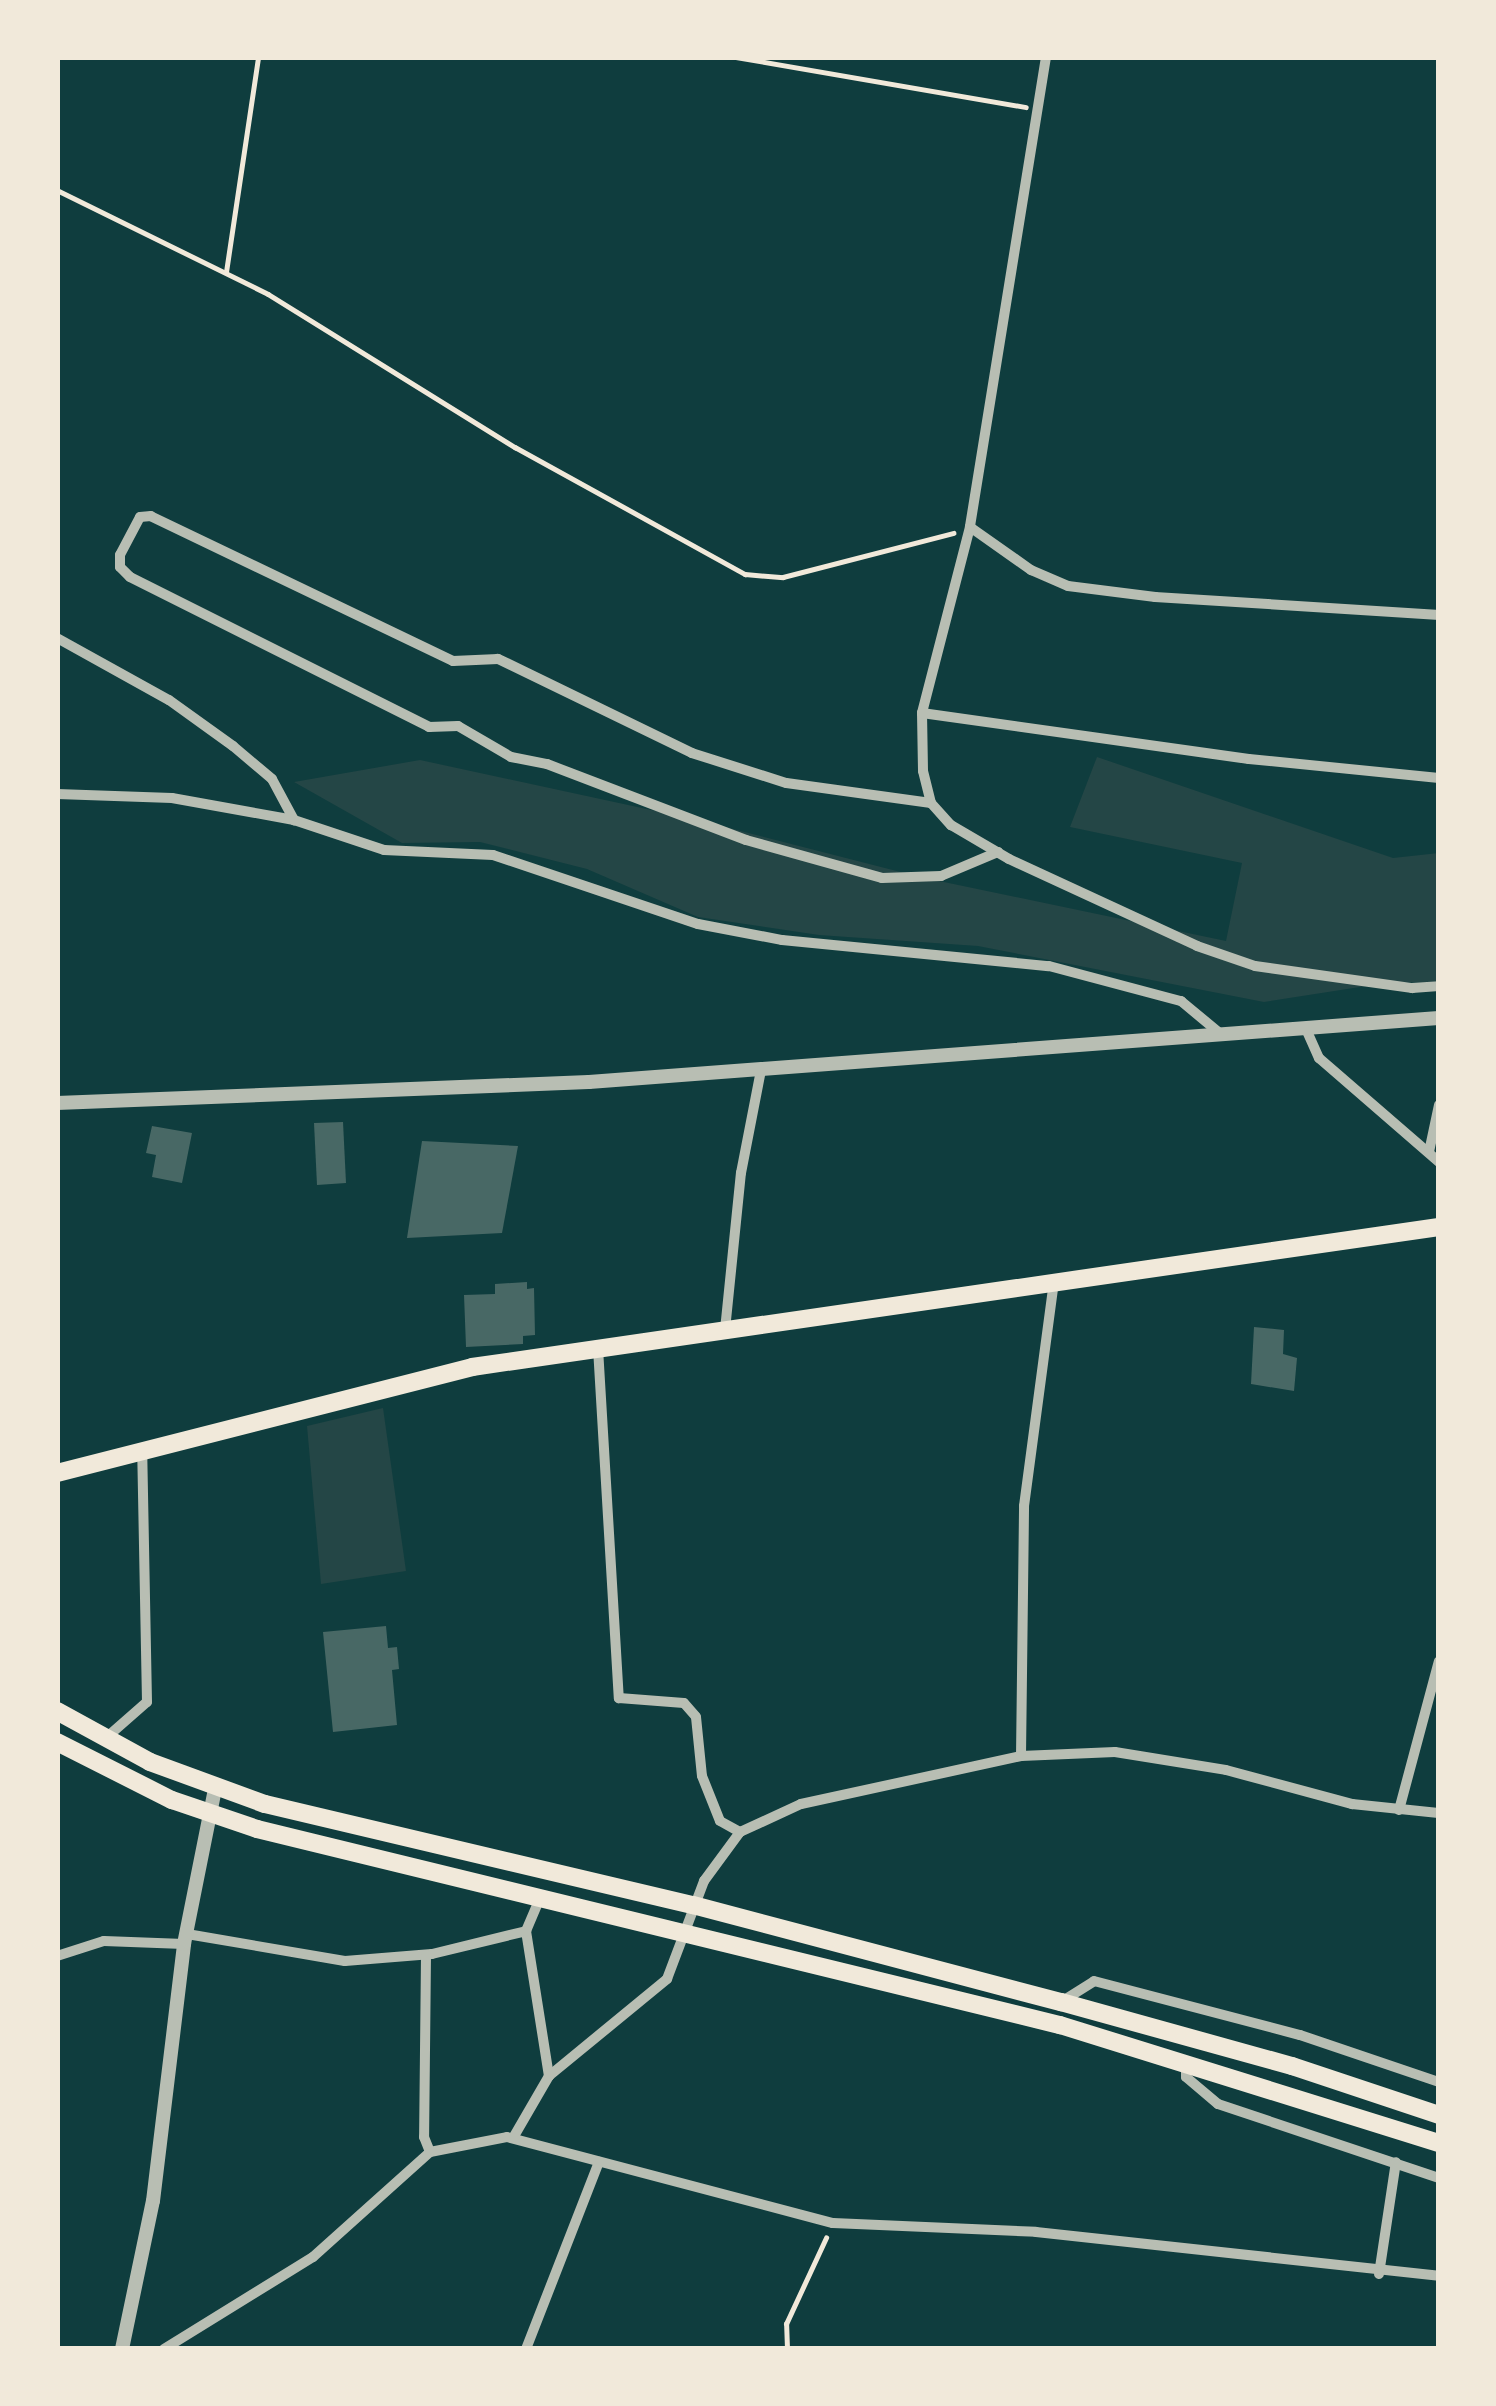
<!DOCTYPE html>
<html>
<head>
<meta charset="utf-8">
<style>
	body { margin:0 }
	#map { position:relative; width:1496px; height:2406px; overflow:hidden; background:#0f3d3e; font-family:"Alegreya Sans",sans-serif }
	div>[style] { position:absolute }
	.green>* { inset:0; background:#244646 }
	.building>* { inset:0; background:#486865 }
	.path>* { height:4.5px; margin:-2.25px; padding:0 2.25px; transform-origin:2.25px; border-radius:2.25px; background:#f1e9da }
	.minor>* { height:10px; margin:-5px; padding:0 5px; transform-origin:5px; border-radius:5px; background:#b8beb3 }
	.tertiary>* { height:14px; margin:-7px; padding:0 7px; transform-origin:7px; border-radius:7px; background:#b8beb3 }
	.trunk>* { height:18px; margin:-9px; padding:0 9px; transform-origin:9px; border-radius:9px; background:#f1e9da }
	span { translate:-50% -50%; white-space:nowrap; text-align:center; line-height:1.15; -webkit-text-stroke:9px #f1e9da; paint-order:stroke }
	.frame { position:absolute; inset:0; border:60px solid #f1e9da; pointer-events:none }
</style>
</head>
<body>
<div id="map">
	<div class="green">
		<i style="clip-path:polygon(1097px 757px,1393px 858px,1439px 853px,1439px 983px,1392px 982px,1264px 1002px,978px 946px,819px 935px,698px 917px,587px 869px,480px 842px,402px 843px,294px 782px,420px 760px,702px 821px,920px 877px,1226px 941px,1242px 863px,1070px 827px)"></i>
		<i style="clip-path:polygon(383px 1408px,406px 1571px,321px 1584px,307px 1426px)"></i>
	</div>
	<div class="building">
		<i style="clip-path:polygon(343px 1122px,346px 1183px,317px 1185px,314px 1123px)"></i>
		<i style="clip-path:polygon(152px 1126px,192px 1133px,182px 1183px,152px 1177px,156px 1155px,146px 1153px)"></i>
		<i style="clip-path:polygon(422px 1141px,518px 1146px,502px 1233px,407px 1238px)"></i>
		<i style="clip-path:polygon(527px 1282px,527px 1289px,534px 1288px,535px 1335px,523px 1336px,523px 1344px,466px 1347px,464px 1295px,495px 1294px,495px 1284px)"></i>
		<i style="clip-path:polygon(1254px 1327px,1284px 1330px,1283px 1354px,1297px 1358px,1294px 1391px,1251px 1384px)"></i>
		<i style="clip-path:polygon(386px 1626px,388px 1648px,397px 1647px,399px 1669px,392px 1670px,397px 1725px,333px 1732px,323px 1632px)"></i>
	</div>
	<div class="path">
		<i style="left:736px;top:57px;width:294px;rotate:9.8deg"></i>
		<i style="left:57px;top:190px;width:235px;rotate:26.2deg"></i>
		<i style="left:268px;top:294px;width:291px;rotate:31.8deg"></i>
		<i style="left:515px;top:447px;width:263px;rotate:28.9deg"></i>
		<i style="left:745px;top:574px;width:38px;rotate:5deg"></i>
		<i style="left:783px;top:577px;width:176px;rotate:-14.5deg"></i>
		<i style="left:226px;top:272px;width:217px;rotate:-81.5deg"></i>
		<i style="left:787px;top:2349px;width:25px;rotate:-92deg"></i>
		<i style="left:786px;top:2324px;width:95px;rotate:-65.1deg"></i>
	</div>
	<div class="minor">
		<i style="left:1046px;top:57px;width:476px;rotate:99.2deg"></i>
		<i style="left:970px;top:527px;width:192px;rotate:104.5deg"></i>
		<i style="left:922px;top:713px;width:58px;rotate:89deg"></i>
		<i style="left:923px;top:771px;width:33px;rotate:76deg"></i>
		<i style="left:931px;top:803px;width:30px;rotate:48deg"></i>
		<i style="left:951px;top:825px;width:67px;rotate:30.4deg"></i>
		<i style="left:1009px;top:859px;width:207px;rotate:24.8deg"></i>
		<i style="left:1197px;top:946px;width:61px;rotate:19deg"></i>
		<i style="left:1255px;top:966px;width:159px;rotate:8deg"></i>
		<i style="left:1412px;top:988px;width:27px;rotate:-4deg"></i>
		<i style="left:970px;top:527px;width:75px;rotate:35.2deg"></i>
		<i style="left:1031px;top:570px;width:40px;rotate:23.4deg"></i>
		<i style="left:1068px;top:586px;width:88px;rotate:7.2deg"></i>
		<i style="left:1155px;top:597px;width:285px;rotate:3.6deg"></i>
		<i style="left:57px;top:638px;width:128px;rotate:29deg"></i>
		<i style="left:169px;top:700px;width:79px;rotate:35.7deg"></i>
		<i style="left:233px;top:746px;width:51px;rotate:40.2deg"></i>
		<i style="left:272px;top:779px;width:47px;rotate:61.8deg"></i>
		<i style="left:922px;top:713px;width:330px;rotate:8deg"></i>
		<i style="left:1249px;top:759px;width:191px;rotate:5.7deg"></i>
		<i style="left:57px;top:794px;width:115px;rotate:2deg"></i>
		<i style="left:172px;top:798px;width:124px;rotate:10.2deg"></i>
		<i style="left:294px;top:820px;width:95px;rotate:18.4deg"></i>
		<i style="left:384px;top:850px;width:109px;rotate:2.6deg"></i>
		<i style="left:493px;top:855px;width:216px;rotate:18.6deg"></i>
		<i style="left:698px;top:924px;width:86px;rotate:10.8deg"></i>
		<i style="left:782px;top:940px;width:268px;rotate:5.6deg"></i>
		<i style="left:1049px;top:966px;width:137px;rotate:14.9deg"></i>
		<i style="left:1181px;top:1001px;width:53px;rotate:39.7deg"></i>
		<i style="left:931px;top:803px;width:146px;rotate:-172.1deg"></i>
		<i style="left:786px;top:783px;width:99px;rotate:-162.3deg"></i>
		<i style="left:692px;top:753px;width:216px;rotate:-154.1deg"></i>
		<i style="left:498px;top:659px;width:45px;rotate:177.5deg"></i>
		<i style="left:453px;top:661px;width:335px;rotate:-154.4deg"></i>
		<i style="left:151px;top:516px;width:11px;rotate:175deg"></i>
		<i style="left:140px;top:517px;width:43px;rotate:117.8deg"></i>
		<i style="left:120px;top:555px;width:12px;rotate:90deg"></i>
		<i style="left:120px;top:567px;width:14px;rotate:45deg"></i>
		<i style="left:130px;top:577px;width:335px;rotate:26.6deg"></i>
		<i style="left:429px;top:727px;width:29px;rotate:-2deg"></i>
		<i style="left:458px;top:726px;width:61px;rotate:30.3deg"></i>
		<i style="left:511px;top:757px;width:37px;rotate:11deg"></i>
		<i style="left:547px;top:764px;width:213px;rotate:20.9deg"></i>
		<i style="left:746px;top:840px;width:141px;rotate:15.6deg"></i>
		<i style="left:882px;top:878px;width:59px;rotate:-1.9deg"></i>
		<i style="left:941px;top:876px;width:62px;rotate:-22.8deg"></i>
		<i style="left:1306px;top:1029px;width:32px;rotate:66deg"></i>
		<i style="left:1319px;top:1058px;width:159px;rotate:40.9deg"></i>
		<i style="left:1429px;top:1152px;width:48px;rotate:-78deg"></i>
		<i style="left:725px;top:1330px;width:158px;rotate:-84.2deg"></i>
		<i style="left:741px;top:1173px;width:105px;rotate:-79deg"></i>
		<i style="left:598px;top:1348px;width:351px;rotate:86.6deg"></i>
		<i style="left:619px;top:1698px;width:65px;rotate:4.4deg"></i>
		<i style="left:684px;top:1703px;width:18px;rotate:49deg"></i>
		<i style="left:696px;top:1717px;width:59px;rotate:84.2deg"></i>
		<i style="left:702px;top:1776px;width:48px;rotate:68.2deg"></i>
		<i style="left:720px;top:1821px;width:23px;rotate:29deg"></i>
		<i style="left:107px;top:1737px;width:53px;rotate:-41.2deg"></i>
		<i style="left:147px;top:1702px;width:251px;rotate:-91.1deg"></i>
		<i style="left:1021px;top:1756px;width:250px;rotate:-89.3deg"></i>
		<i style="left:1024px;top:1506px;width:226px;rotate:-82.4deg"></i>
		<i style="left:1399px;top:1810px;width:154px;rotate:-75deg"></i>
		<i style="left:526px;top:1931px;width:147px;rotate:81deg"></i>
		<i style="left:187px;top:1934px;width:160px;rotate:9.7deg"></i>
		<i style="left:345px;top:1961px;width:87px;rotate:-4.6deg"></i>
		<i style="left:432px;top:1954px;width:97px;rotate:-13.7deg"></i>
		<i style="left:526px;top:1931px;width:36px;rotate:-67deg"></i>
		<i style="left:426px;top:1955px;width:182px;rotate:90.6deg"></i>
		<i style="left:424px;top:2137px;width:16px;rotate:68deg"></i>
		<i style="left:57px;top:1956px;width:49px;rotate:-17.7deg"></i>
		<i style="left:104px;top:1941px;width:80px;rotate:2.1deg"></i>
		<i style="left:1061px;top:2002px;width:39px;rotate:-32deg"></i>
		<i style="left:1094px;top:1981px;width:213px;rotate:14.7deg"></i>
		<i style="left:1300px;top:2035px;width:147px;rotate:18.7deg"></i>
		<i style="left:1186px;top:2063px;width:14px;rotate:90deg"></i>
		<i style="left:1186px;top:2077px;width:42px;rotate:40.2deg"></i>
		<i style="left:1218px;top:2104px;width:233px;rotate:18.5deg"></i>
		<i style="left:513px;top:2138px;width:72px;rotate:-59.9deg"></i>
		<i style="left:549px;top:2076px;width:153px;rotate:-39.4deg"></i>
		<i style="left:667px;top:1979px;width:105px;rotate:-69.3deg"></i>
		<i style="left:704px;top:1881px;width:61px;rotate:-53.7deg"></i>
		<i style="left:740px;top:1832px;width:67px;rotate:-24.7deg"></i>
		<i style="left:801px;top:1804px;width:225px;rotate:-12.3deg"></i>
		<i style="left:1021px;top:1756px;width:94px;rotate:-2.4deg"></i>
		<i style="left:1115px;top:1752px;width:112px;rotate:9.2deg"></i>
		<i style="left:1226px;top:1770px;width:131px;rotate:15.1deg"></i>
		<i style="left:1352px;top:1804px;width:87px;rotate:5.9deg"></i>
		<i style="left:1379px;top:2274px;width:113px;rotate:-81.4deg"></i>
		<i style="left:164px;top:2349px;width:175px;rotate:-31.7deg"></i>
		<i style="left:313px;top:2257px;width:157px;rotate:-41.9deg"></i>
		<i style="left:430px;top:2152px;width:78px;rotate:-11deg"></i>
		<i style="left:507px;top:2137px;width:337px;rotate:14.8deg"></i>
		<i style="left:833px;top:2223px;width:203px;rotate:2.5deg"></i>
		<i style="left:1036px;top:2232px;width:405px;rotate:6.2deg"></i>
		<i style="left:526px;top:2349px;width:201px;rotate:-68.7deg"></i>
	</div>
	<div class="tertiary">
		<i style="left:57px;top:1103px;width:532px;rotate:-2.26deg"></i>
		<i style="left:589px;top:1082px;width:852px;rotate:-4.31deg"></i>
		<i style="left:122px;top:2349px;width:151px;rotate:-78.2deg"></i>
		<i style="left:153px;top:2201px;width:259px;rotate:-83.1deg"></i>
		<i style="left:184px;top:1944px;width:158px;rotate:-78.7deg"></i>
	</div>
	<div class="trunk">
		<i style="left:57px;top:1473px;width:428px;rotate:-14.3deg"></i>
		<i style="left:472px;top:1367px;width:977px;rotate:-8.24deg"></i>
		<i style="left:57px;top:1711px;width:106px;rotate:28.7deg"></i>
		<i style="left:150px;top:1762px;width:122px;rotate:20.1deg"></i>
		<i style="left:265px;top:1804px;width:440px;rotate:13.3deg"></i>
		<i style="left:693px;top:1905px;width:381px;rotate:14.8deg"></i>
		<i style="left:1061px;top:2002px;width:240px;rotate:15.5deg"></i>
		<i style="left:1292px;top:2066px;width:155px;rotate:18.4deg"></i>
		<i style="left:57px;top:1742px;width:129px;rotate:26.8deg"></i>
		<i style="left:172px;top:1800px;width:90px;rotate:18.8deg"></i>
		<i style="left:257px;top:1829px;width:827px;rotate:13.72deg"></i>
		<i style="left:1060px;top:2025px;width:397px;rotate:17.3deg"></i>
	</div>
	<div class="frame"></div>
</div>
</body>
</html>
